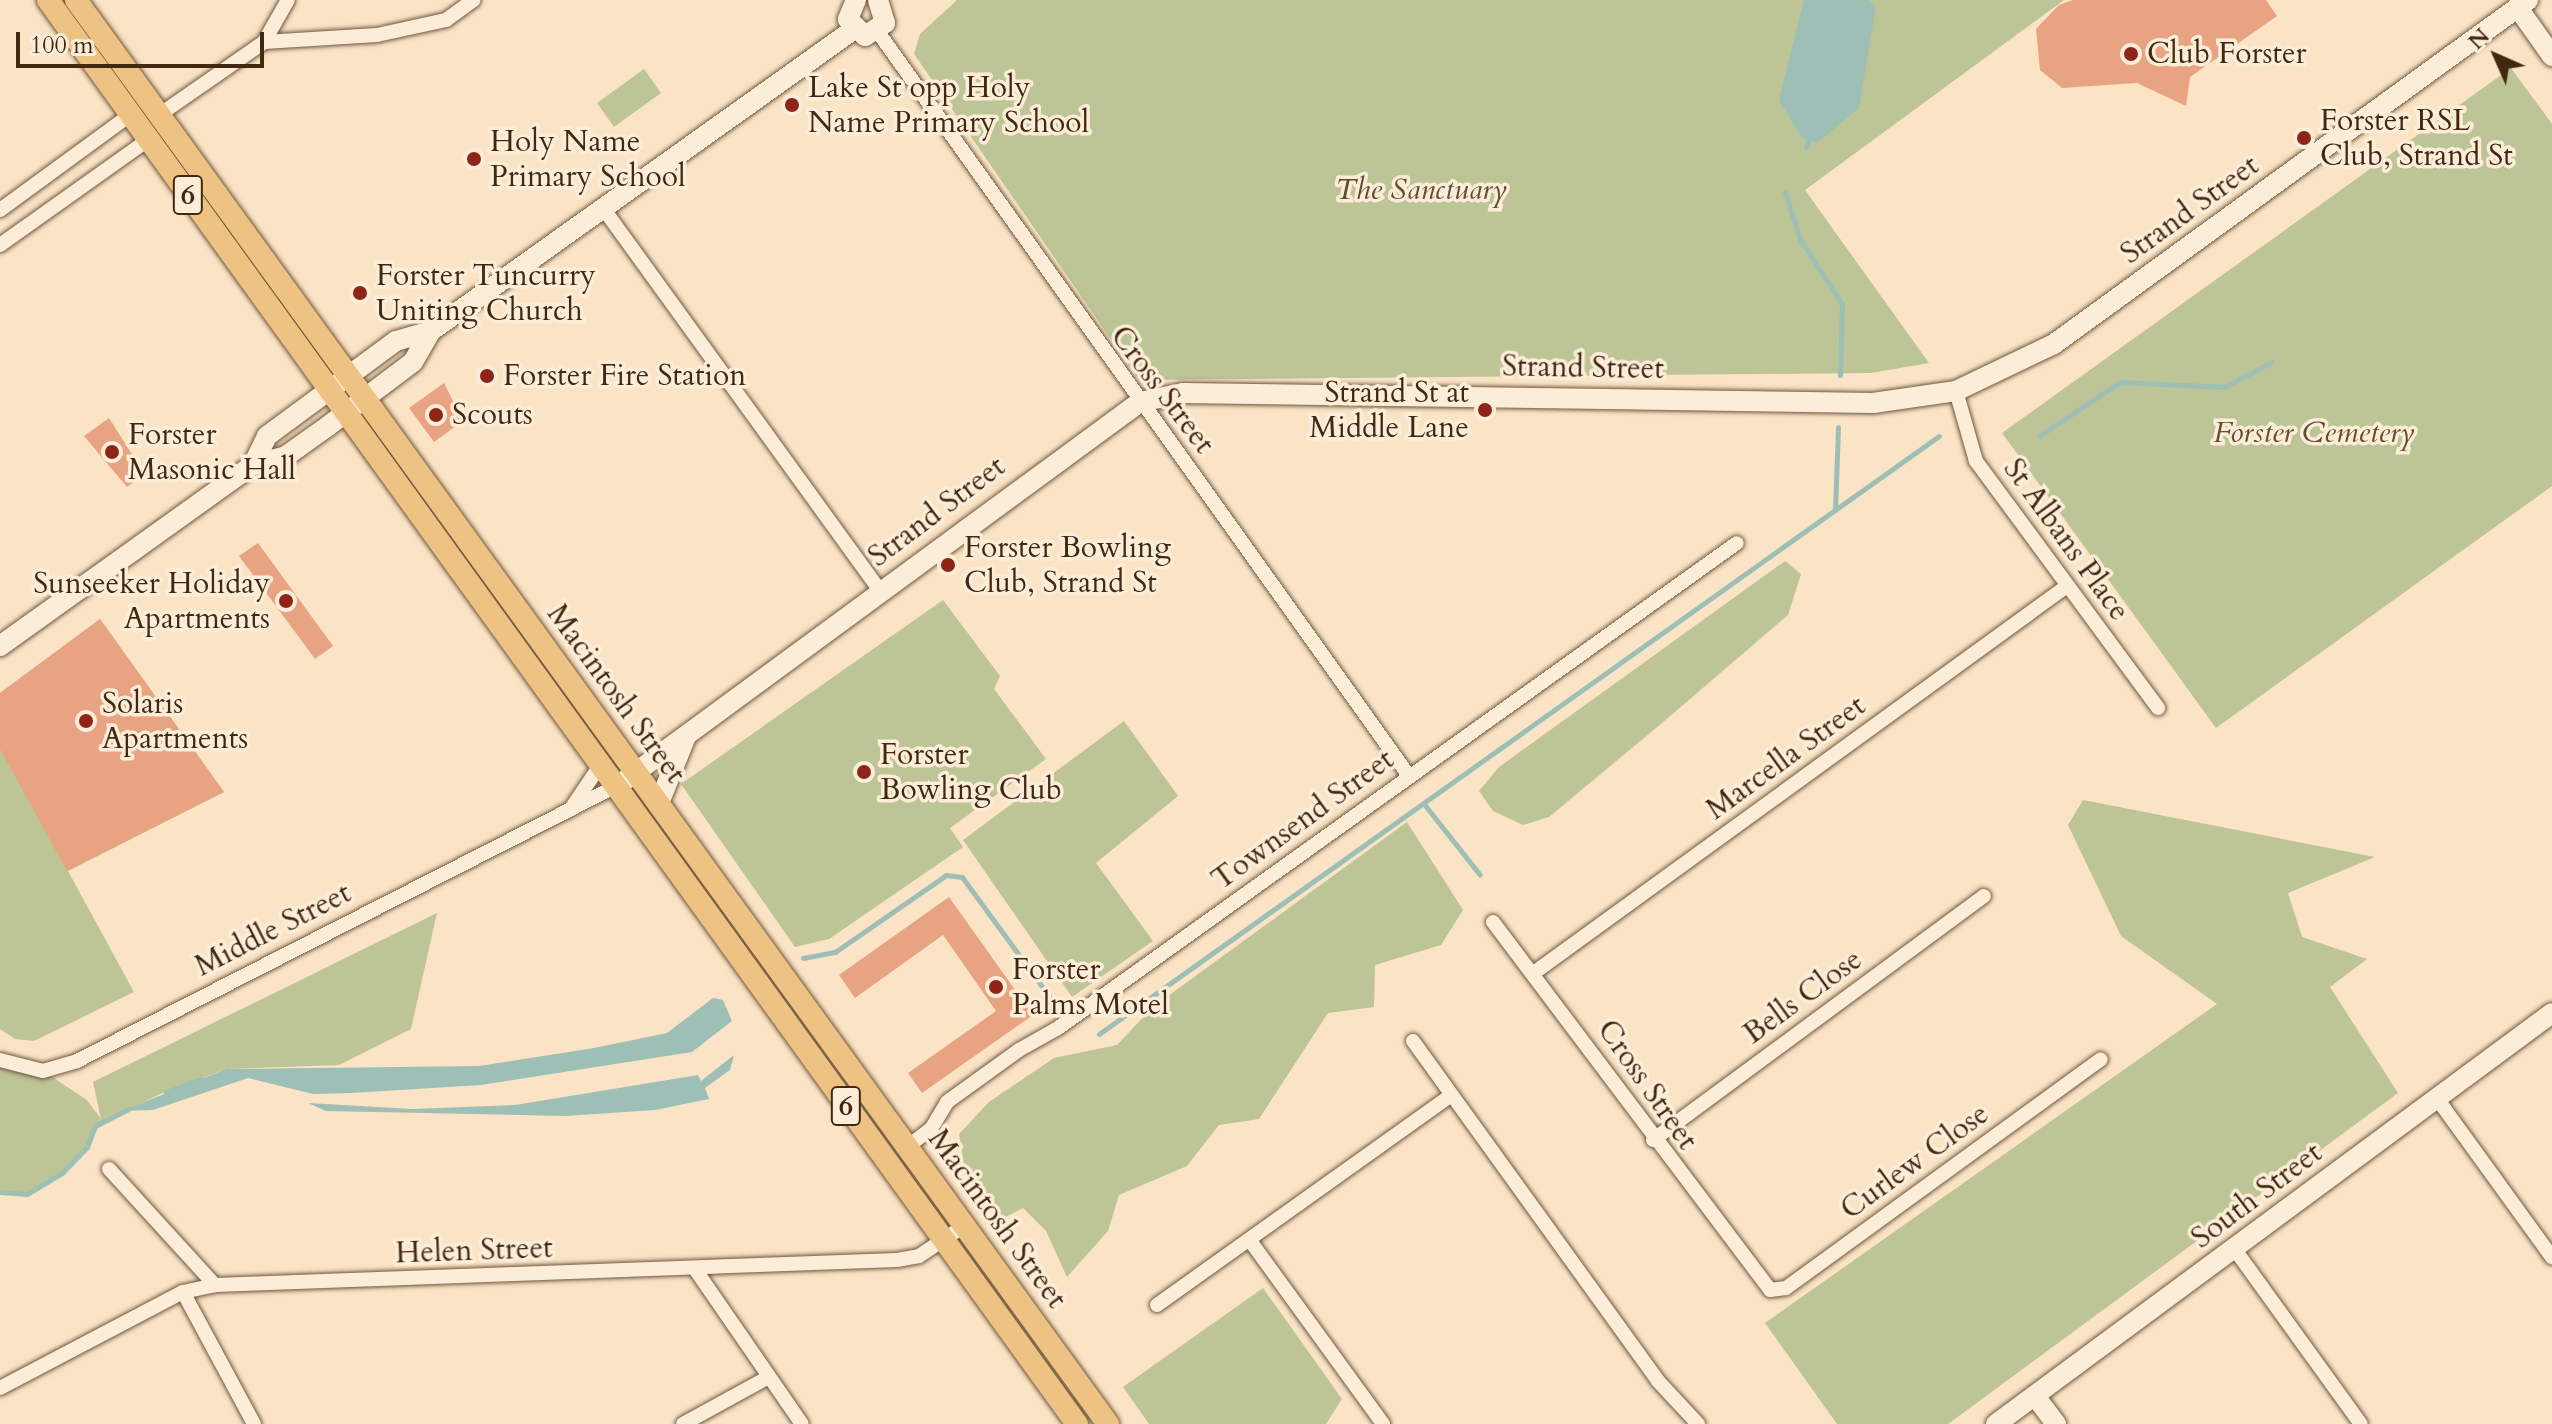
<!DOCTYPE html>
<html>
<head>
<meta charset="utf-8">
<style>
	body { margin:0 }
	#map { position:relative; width:2552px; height:1424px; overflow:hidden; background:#fae4c5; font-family:Cardo,serif }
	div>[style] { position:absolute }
	.green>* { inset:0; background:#bdc495 }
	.water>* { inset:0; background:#9ebfb5 }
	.stream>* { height:5px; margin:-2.5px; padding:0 2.5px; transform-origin:2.5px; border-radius:2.5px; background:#9ebfb5 }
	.building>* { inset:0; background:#e8a382 }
	.roads { filter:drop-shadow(0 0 2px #71573e) drop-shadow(0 0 2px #71573e) }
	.street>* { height:14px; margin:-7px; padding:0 7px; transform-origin:7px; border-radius:7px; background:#fcedd9 }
	.secondary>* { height:20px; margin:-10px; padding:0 10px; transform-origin:10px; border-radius:10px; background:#fcedd9 }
	.primary>* { height:22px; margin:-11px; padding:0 11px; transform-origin:11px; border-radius:11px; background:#edc282 }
	.dots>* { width:22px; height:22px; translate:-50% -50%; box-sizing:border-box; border:4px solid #fcedd9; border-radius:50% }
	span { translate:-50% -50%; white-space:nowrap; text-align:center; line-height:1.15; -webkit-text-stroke:7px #fcedd9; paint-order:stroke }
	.shield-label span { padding:2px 6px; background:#fcedd9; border:2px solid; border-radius:6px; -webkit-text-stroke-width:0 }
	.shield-label { font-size:28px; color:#432811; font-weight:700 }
	.poi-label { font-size:30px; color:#432811 }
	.left { translate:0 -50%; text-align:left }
	.right { translate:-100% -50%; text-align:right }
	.park-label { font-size:30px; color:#624f32; font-style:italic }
	.street-label { font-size:30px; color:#432811 }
	.north { position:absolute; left:2456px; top:16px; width:80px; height:80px; -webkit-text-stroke:6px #fcedd9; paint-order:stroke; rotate:315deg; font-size:22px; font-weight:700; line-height:32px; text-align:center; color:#432811 }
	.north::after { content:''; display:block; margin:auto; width:28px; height:36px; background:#432811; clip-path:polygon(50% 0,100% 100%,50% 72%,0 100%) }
	.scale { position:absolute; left:16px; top:32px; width:248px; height:36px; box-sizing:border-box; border:4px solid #432811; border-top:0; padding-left:10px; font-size:24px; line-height:28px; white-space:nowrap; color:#432811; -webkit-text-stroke:6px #fcedd9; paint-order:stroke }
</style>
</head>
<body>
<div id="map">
	<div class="green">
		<i style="clip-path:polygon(957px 0,2064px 0,1805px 190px,1929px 363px,1871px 373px,1139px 380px,914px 54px,920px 34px)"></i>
		<i style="clip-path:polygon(2511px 68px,2552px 124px,2552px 486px,2216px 728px,2002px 433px)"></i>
		<i style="clip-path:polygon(644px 69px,661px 93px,614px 127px,597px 103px)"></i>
		<i style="clip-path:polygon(1785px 561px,1801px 574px,1788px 615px,1662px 723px,1549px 817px,1523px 825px,1493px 811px,1479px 791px,1499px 767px)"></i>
		<i style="clip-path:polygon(943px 600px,1000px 676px,994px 689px,1046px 759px,950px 828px,963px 847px,829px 939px,795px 947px,681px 784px)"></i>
		<i style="clip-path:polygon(100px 619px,224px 792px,68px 871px,134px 992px,34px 1041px,15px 1039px,0 1029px,0 693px)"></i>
		<i style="clip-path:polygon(1124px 721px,1178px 796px,1096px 863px,1153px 941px,1072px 997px,963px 840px)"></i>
		<i style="clip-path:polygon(2083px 800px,2375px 857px,2288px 893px,2302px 937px,2367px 959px,2330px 987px,2398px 1093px,1948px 1424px,1837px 1424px,1765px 1323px,2217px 1004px,2121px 936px,2068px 825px)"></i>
		<i style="clip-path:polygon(1407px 822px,1463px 910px,1441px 945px,1375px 965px,1374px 1007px,1328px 1013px,1259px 1119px,1219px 1125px,1187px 1166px,1119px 1195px,1108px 1231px,1067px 1277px,1046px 1231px,1023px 1208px,1000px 1220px,967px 1184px,959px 1134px,989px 1102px,1054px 1058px,1117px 1045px,1153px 1007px)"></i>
		<i style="clip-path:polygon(437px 913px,411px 1029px,339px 1065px,226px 1069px,158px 1095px,95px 1126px,87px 1147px,62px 1173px,27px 1194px,0 1192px,0 1060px,43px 1071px,87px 1100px,101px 1119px,93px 1082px)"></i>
		<i style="clip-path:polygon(1263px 1288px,1342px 1399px,1326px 1424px,1149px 1424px,1123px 1387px)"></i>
	</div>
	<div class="water">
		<i style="clip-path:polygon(1804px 0,1869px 0,1876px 6px,1859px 108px,1817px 143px,1802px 138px,1779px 100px)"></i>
		<i style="clip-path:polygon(713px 998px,723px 1000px,732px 1021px,692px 1052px,481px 1085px,351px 1093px,313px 1094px,248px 1078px,153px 1110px,122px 1111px,226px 1069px,479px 1066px,594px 1048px,667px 1033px)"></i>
		<i style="clip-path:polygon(734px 1055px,730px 1070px,705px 1088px,709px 1099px,655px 1110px,565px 1116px,326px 1111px,308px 1103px,412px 1109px,515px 1105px,698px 1075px,701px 1081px)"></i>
	</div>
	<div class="stream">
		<i style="left:1806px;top:148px;width:13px;rotate:-72deg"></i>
		<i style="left:1785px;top:192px;width:49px;rotate:72.3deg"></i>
		<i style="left:1800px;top:239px;width:77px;rotate:57.1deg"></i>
		<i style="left:1842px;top:304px;width:71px;rotate:91.6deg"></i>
		<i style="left:2039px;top:436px;width:97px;rotate:-33.7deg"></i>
		<i style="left:2120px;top:382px;width:104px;rotate:2.8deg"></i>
		<i style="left:2224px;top:387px;width:53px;rotate:-28deg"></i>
		<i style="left:1835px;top:510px;width:83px;rotate:-87.9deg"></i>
		<i style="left:1424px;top:804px;width:90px;rotate:51.7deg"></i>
		<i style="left:803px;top:958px;width:33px;rotate:-11deg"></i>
		<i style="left:835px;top:952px;width:135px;rotate:-34.7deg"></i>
		<i style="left:946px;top:875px;width:16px;rotate:7deg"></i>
		<i style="left:962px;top:877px;width:160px;rotate:53.9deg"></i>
		<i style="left:1099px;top:1034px;width:1031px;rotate:-35.45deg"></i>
		<i style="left:166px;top:1092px;width:38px;rotate:-20deg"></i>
		<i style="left:0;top:1192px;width:27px;rotate:4deg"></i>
		<i style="left:27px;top:1194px;width:41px;rotate:-31deg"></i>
		<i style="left:62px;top:1173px;width:36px;rotate:-46deg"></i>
		<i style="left:87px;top:1147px;width:22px;rotate:-69deg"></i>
		<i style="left:95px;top:1126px;width:37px;rotate:-27deg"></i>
	</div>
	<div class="building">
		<i style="clip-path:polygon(2073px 0,2266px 0,2277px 16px,2190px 77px,2186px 106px,2137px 83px,2062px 88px,2040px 70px,2036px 29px,2059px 5px)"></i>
		<i style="clip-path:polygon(444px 383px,463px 421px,434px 442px,409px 408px)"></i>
		<i style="clip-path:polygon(109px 418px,145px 475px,127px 487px,84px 436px)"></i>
		<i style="clip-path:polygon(258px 543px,333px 646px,315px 659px,239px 556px)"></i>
		<i style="clip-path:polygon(100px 619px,224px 792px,67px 871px,0 749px,0 693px)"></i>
		<i style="clip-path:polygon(949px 897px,1033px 1015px,922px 1093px,908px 1073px,996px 1011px,943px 935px,855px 998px,839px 975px)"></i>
	</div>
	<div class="roads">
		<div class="street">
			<i style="left:878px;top:32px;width:914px;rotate:54.48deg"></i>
			<i style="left:264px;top:42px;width:113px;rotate:-3.5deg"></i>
			<i style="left:377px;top:35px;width:71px;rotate:-12.3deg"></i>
			<i style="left:446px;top:20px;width:34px;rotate:-36deg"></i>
			<i style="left:159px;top:115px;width:128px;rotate:-34.8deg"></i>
			<i style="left:264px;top:42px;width:48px;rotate:-60.3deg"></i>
			<i style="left:603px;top:208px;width:474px;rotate:54.1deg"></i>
			<i style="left:0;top:210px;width:162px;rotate:-36.2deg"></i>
			<i style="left:0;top:245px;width:183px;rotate:-35.4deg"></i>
			<i style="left:1956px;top:391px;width:73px;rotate:74.1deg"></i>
			<i style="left:1976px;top:461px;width:307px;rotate:53.6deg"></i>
			<i style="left:572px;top:807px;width:48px;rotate:-56deg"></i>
			<i style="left:1493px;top:922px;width:461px;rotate:53deg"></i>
			<i style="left:1770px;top:1290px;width:16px;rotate:-7deg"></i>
			<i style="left:1786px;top:1288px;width:389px;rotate:-36deg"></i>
			<i style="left:1535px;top:972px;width:657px;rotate:-35.96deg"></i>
			<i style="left:1413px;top:1041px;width:419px;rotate:54.2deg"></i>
			<i style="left:1658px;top:1381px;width:59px;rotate:47.1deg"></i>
			<i style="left:0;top:1060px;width:44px;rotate:14.3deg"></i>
			<i style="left:43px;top:1071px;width:35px;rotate:-16deg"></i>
			<i style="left:77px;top:1061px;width:603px;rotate:-27.03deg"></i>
			<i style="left:2436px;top:1097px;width:198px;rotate:54.1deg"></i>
			<i style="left:1653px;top:1140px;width:411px;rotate:-36.4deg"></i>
			<i style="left:907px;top:1147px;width:30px;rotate:-37deg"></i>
			<i style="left:931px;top:1129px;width:31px;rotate:-59deg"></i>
			<i style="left:947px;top:1102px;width:89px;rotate:-35.8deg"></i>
			<i style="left:1019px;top:1050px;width:45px;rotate:-29.4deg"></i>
			<i style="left:1058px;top:1028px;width:834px;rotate:-35.54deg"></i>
			<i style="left:109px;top:1169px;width:157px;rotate:47.6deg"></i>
			<i style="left:1251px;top:1242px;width:225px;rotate:54deg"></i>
			<i style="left:2236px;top:1251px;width:213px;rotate:54.2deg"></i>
			<i style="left:695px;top:1269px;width:188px;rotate:55.4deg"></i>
			<i style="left:183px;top:1292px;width:150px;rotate:61.7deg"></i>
			<i style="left:1157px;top:1305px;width:361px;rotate:-35.5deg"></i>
			<i style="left:0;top:1388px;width:207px;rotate:-27.7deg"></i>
			<i style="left:183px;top:1292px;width:33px;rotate:-12deg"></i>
			<i style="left:215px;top:1285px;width:682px;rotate:-2.1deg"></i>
			<i style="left:897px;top:1260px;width:22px;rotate:-10deg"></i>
			<i style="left:919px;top:1256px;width:54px;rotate:-33.7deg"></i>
			<i style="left:683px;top:1424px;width:98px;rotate:-28.7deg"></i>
		</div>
		<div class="secondary">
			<i style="left:856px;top:0;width:21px;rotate:113deg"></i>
			<i style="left:848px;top:19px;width:24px;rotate:45deg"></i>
			<i style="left:865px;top:36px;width:24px;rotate:-33deg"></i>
			<i style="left:885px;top:23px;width:24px;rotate:-107deg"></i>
			<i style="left:2518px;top:8px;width:59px;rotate:54.7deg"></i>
			<i style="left:253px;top:465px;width:32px;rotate:-64deg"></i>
			<i style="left:267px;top:436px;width:160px;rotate:-36.4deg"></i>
			<i style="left:396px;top:341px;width:36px;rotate:-16deg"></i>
			<i style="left:431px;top:331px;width:518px;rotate:-35.5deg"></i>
			<i style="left:0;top:646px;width:311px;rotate:-35.6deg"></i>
			<i style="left:253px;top:465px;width:34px;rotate:-15deg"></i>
			<i style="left:286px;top:456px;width:52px;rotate:-35.5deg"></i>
			<i style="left:328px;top:426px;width:106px;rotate:-37deg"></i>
			<i style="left:413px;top:362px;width:36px;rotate:-60deg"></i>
			<i style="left:624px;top:781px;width:640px;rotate:-36.3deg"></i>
			<i style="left:1140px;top:402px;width:44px;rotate:-11.8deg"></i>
			<i style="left:1183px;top:393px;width:690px;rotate:0.83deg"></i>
			<i style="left:1873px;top:403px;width:84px;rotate:-8.2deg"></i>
			<i style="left:1956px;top:391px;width:109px;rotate:-25.6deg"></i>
			<i style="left:2054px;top:344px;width:586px;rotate:-35.97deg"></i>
			<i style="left:659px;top:803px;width:69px;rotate:-67.9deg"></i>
			<i style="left:2035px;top:1396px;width:35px;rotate:53deg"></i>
			<i style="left:1996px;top:1424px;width:691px;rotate:-36.47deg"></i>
		</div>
		<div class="primary">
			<i style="left:48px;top:0;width:1757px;rotate:54.15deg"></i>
			<i style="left:76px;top:0;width:1759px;rotate:54.07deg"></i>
		</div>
	</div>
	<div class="dots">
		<i style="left:2131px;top:54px;background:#8f2418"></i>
		<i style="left:792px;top:105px;background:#8f2418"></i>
		<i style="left:2304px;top:138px;background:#8f2418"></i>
		<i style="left:474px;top:159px;background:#8f2418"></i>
		<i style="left:360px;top:293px;background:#8f2418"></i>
		<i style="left:487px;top:376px;background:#8f2418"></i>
		<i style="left:1485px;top:410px;background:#8f2418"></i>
		<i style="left:436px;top:415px;background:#8f2418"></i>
		<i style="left:112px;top:452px;background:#8f2418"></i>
		<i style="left:948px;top:565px;background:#8f2418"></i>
		<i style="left:286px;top:601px;background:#8f2418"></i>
		<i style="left:86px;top:721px;background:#8f2418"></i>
		<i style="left:864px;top:772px;background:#8f2418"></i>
		<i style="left:996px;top:987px;background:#8f2418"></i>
	</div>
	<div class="shield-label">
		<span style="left:188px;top:195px">6</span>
		<span style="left:846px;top:1106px">6</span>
	</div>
	<div class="poi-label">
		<span class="left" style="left:2147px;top:54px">Club Forster</span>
		<span class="left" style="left:808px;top:105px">Lake St opp Holy<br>Name Primary School</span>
		<span class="left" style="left:2320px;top:138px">Forster RSL<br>Club, Strand St</span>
		<span class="left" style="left:490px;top:159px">Holy Name<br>Primary School</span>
		<span class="left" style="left:376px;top:293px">Forster Tuncurry<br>Uniting Church</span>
		<span class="left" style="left:503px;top:376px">Forster Fire Station</span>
		<span class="right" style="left:1469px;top:410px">Strand St at<br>Middle Lane</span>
		<span class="left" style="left:452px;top:415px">Scouts</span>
		<span class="left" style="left:128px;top:452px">Forster<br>Masonic Hall</span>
		<span class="left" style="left:964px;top:565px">Forster Bowling<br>Club, Strand St</span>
		<span class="right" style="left:270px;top:601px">Sunseeker Holiday<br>Apartments</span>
		<span class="left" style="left:102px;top:721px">Solaris<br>Apartments</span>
		<span class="left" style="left:880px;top:772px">Forster<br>Bowling Club</span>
		<span class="left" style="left:1012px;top:987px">Forster<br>Palms Motel</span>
	</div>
	<div class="park-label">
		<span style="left:1421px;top:190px">The Sanctuary</span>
		<span style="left:2314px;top:433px">Forster Cemetery</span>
	</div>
	<div class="street-label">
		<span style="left:2190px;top:210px;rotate:-36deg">Strand Street</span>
		<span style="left:1583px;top:368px;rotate:1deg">Strand Street</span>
		<span style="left:1162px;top:390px;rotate:53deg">Cross Street</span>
		<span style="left:937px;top:512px;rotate:-37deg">Strand Street</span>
		<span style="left:2066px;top:540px;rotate:54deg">St Albans Place</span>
		<span style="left:616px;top:694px;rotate:54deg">Macintosh Street</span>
		<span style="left:1786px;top:758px;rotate:-36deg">Marcella Street</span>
		<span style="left:1303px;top:820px;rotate:-36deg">Townsend Street</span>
		<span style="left:273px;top:930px;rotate:-27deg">Middle Street</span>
		<span style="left:1803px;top:997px;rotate:-36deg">Bells Close</span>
		<span style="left:1647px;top:1085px;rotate:55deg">Cross Street</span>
		<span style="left:1915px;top:1162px;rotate:-36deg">Curlew Close</span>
		<span style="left:2257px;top:1196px;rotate:-37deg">South Street</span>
		<span style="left:997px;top:1219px;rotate:54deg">Macintosh Street</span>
		<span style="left:474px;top:1251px;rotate:-2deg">Helen Street</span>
	</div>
	<div class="north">N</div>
	<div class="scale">100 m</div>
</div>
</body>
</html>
